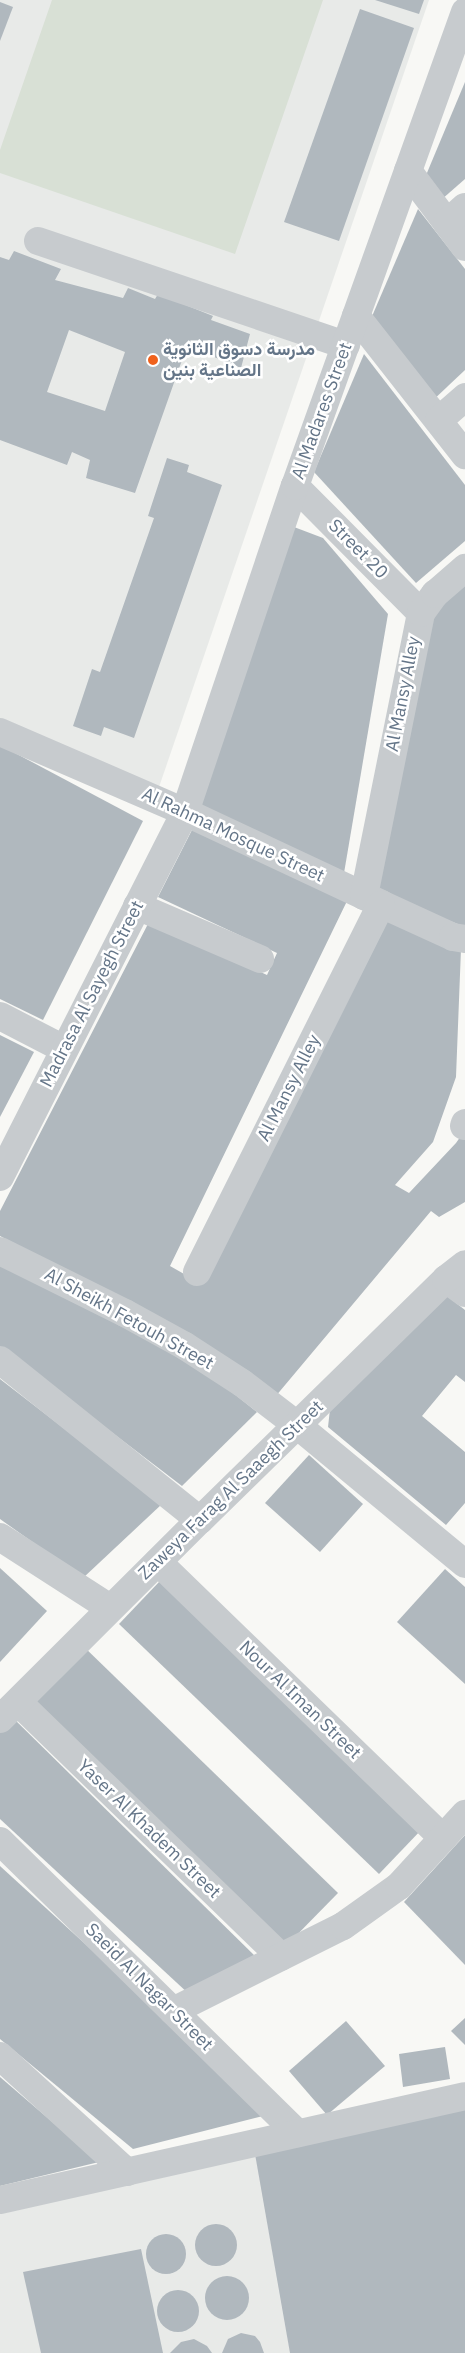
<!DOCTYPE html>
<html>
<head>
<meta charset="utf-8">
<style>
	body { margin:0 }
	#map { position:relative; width:465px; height:2353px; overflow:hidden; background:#f8f8f5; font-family:"IBM Plex Sans",Vazirmatn,sans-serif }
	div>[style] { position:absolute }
	.built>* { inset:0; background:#e8eae8 }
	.green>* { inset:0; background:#d8e0d5 }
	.building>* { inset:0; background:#b0b8be }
	.round { border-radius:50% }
	.minor>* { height:28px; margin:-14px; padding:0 14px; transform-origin:14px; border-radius:14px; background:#c7cbce }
	.dots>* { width:14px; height:14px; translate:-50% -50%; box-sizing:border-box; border:2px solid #fff; border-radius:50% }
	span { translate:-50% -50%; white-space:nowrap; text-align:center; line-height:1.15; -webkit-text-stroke:5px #fff; paint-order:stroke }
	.poi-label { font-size:18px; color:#647588; font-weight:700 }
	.left { translate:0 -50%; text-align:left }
	.street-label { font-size:18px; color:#647588 }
</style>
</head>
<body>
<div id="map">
	<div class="built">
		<i style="clip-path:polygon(0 0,429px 0,158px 790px,0 720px)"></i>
		<i style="clip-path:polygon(465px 2108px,465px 2353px,0 2353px,0 2208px)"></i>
	</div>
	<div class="green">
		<i style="clip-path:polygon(52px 0,323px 0,235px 254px,0 173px,0 150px)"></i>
	</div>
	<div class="building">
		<i style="clip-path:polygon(375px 0,424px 0,419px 14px)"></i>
		<i style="clip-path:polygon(0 2px,13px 7px,0 41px)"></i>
		<i style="clip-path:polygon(360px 9px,414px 28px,339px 241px,284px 222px)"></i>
		<i style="clip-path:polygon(465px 82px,465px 179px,441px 200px,424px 180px)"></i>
		<i style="clip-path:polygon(418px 209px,465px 269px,465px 370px,430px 403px,367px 328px)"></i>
		<i style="clip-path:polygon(evenodd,14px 251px,61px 269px,55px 280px,123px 298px,128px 288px,155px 299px,158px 294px,213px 316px,211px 320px,250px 334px,241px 368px,187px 346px,135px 493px,86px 478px,90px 460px,72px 452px,67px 465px,0 440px,0 257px,9px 260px,14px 251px,69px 330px,125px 352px,105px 411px,47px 392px,69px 330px)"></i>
		<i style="clip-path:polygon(364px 354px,465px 485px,465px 541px,416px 583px,314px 472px)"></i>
		<i style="clip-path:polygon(167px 458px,189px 465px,187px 472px,222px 485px,134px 738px,104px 727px,101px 736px,73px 726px,92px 669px,100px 672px,154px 518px,148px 516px)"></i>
		<i style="clip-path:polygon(294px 527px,323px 538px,388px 614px,343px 879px,198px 812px)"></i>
		<i style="clip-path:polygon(465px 573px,465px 927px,370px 889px,427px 621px)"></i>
		<i style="clip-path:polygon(0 745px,143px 821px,43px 1020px,0 999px)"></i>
		<i style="clip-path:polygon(194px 826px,348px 899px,170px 1266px,200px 1283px,388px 918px,461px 949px,456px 1077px,433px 1142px,395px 1185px,409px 1193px,456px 1143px,465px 1130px,465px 1202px,439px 1217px,431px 1211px,275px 1397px,167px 1323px,0 1236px,0 1211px,150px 920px,267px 975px,277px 953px,158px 897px)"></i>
		<i style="clip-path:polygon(0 1035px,34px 1052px,0 1117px)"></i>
		<i style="clip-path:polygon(0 1255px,183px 1353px,257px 1412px,182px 1486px,0 1347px)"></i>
		<i style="clip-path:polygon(442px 1292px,465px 1310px,465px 1382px,456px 1375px,422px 1416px,465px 1452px,465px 1503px,446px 1525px,328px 1427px,330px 1409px)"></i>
		<i style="clip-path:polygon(0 1379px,162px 1504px,83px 1578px,0 1519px)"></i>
		<i style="clip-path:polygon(309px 1455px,363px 1504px,320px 1552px,265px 1503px)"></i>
		<i style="clip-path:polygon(0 1568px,47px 1611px,0 1662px)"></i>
		<i style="clip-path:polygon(445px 1569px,465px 1587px,465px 1684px,397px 1622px)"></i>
		<i style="clip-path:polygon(160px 1581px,423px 1828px,379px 1874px,119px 1624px)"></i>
		<i style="clip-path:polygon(81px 1644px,338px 1893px,286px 1946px,29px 1697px)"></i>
		<i style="clip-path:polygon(9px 1714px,260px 1961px,190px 1995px,0 1819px,0 1724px)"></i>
		<i style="clip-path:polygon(465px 1835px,465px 1965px,404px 1902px)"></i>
		<i style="clip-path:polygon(0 1866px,271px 2114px,133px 2149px,0 2039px)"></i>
		<i style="clip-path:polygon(465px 2018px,465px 2045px,451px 2031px)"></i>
		<i style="clip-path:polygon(346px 2021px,385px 2066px,327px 2115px,289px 2071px)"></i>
		<i style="clip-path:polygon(445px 2047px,450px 2079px,403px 2087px,399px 2054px)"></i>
		<i style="clip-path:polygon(0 2077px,99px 2162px,0 2186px)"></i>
		<i style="clip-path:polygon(465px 2108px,465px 2353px,290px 2353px,255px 2154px)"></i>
		<i class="round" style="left:195px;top:2224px;width:42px;height:42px"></i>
		<i class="round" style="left:146px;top:2234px;width:40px;height:40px"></i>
		<i style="clip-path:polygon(141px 2249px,163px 2353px,41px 2353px,23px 2272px)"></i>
		<i class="round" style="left:205px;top:2276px;width:44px;height:44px"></i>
		<i class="round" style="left:157px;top:2290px;width:42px;height:42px"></i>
		<i style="clip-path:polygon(241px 2333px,255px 2336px,260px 2342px,264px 2353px,222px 2353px,228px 2339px)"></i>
		<i style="clip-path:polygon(194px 2339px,207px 2346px,212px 2353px,170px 2353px,181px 2342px)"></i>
	</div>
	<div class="minor">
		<i style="left:408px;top:171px;width:95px;rotate:53.1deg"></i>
		<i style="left:447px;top:223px;width:24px;rotate:-42deg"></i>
		<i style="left:38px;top:241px;width:325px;rotate:18.7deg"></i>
		<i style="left:356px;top:316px;width:177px;rotate:51.9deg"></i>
		<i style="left:439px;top:420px;width:35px;rotate:-41deg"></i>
		<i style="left:295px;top:486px;width:179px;rotate:45.2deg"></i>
		<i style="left:0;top:732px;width:202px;rotate:23.4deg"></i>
		<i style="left:185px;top:812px;width:217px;rotate:25.1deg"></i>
		<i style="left:381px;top:904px;width:79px;rotate:24.6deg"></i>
		<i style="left:453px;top:937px;width:12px;rotate:9deg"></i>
		<i style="left:364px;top:896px;width:289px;rotate:-78.6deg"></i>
		<i style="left:421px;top:613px;width:24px;rotate:-54deg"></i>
		<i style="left:435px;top:594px;width:40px;rotate:-41deg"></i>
		<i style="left:137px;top:906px;width:134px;rotate:23.3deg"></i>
		<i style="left:0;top:1016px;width:72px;rotate:27.3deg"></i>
		<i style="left:464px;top:1126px;width:3px;rotate:-72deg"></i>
		<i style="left:0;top:1177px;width:409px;rotate:-63.1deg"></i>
		<i style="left:185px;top:812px;width:344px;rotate:-71.4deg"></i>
		<i style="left:295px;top:486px;width:504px;rotate:-70.27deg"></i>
		<i style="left:0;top:1251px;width:140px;rotate:26.4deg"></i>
		<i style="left:125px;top:1313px;width:68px;rotate:28.8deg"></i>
		<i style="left:185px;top:1346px;width:68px;rotate:33deg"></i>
		<i style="left:242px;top:1383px;width:69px;rotate:37.4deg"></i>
		<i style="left:297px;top:1425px;width:218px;rotate:39.6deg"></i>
		<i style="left:197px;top:1272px;width:411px;rotate:-63.4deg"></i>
		<i style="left:446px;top:1279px;width:24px;rotate:36deg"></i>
		<i style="left:0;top:1360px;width:256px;rotate:38.7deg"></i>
		<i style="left:0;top:1537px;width:131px;rotate:32.8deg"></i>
		<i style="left:158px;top:1562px;width:397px;rotate:44.1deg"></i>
		<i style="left:18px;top:1702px;width:366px;rotate:44.1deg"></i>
		<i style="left:0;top:1719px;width:282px;rotate:-44.9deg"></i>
		<i style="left:200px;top:1520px;width:344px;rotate:-44.4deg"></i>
		<i style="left:446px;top:1279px;width:24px;rotate:-38deg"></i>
		<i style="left:0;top:1841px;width:417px;rotate:44.5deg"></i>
		<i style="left:173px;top:2011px;width:190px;rotate:-26.6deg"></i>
		<i style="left:343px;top:1926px;width:69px;rotate:-35.5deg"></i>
		<i style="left:399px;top:1886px;width:98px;rotate:-47.5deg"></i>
		<i style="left:0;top:2056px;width:172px;rotate:42.4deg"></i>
		<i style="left:0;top:2200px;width:476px;rotate:-12.6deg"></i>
	</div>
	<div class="dots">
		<i style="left:153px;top:360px;background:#f0611c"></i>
	</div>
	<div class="poi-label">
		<span class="left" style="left:163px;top:360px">مدرسة دسوق الثانوية<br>الصناعية بنين</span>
	</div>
	<div class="street-label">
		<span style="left:322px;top:411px;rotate:-70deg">Al Madares Street</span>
		<span style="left:358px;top:549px;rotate:45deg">Street 20</span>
		<span style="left:403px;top:694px;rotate:-79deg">Al Mansy Alley</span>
		<span style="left:233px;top:835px;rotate:25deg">Al Rahma Mosque Street</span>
		<span style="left:92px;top:994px;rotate:-63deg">Madrasa Al Sayegh Street</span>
		<span style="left:289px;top:1088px;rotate:-63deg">Al Mansy Alley</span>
		<span style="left:129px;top:1319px;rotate:29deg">Al Sheikh Fetouh Street</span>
		<span style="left:231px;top:1490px;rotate:-44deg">Zaweya Farag Al Saaegh Street</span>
		<span style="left:300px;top:1700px;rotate:44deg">Nour Al Iman Street</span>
		<span style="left:149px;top:1829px;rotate:44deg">Yaser Al Khadem Street</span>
		<span style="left:149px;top:1987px;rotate:45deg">Saeid Al Nagar Street</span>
	</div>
</div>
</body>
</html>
